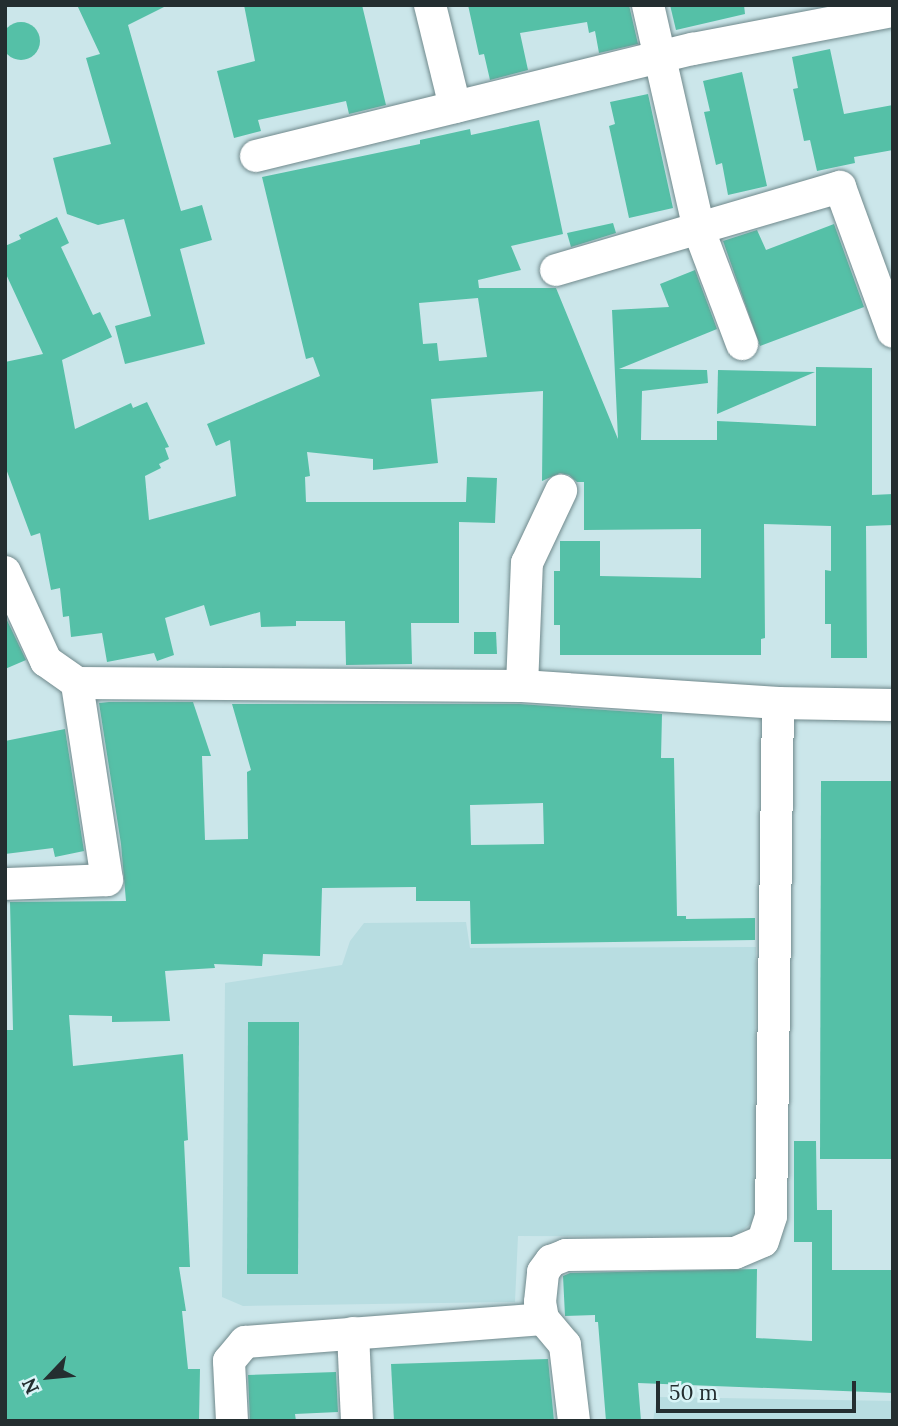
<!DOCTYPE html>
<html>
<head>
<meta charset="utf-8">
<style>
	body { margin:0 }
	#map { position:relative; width:898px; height:1426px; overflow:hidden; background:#cbe6ea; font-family:Lora,serif }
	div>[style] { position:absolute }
	.built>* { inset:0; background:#b8dde1 }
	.building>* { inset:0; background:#55c0a7 }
	.round { border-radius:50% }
	.roads { filter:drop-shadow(0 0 2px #70898c) drop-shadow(0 0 2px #70898c) }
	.minor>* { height:32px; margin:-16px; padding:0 16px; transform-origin:16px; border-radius:16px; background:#fff }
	span { translate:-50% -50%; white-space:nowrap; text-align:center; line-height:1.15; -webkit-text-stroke:6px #d8f4f7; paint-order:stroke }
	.frame { position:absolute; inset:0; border:7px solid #242e30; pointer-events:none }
	.north { position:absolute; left:14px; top:1342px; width:70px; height:70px; -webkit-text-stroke:5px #d8f4f7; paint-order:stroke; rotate:244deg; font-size:19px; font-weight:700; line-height:28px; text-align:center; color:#242e30 }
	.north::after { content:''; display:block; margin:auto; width:24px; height:32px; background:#242e30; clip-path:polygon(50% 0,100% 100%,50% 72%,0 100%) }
	.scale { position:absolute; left:656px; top:1381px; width:200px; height:32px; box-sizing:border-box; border:4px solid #242e30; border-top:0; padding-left:9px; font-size:21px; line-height:24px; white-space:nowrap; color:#242e30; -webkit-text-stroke:5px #d8f4f7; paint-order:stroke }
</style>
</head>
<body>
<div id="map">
	<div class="built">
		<i style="clip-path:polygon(466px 922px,470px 948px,756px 947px,754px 1221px,734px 1237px,518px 1236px,515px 1302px,243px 1306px,222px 1297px,225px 983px,342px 965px,350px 941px,364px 923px)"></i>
		<i style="clip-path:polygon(657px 1397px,893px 1401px,893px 1421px,653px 1421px)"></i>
	</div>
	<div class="building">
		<i style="clip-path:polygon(77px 5px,168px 5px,128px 25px,181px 211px,202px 205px,212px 240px,180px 249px,205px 344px,125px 364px,115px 326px,151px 316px,124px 219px,98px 225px,67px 214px,53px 158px,111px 144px,86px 58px,100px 54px)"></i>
		<i style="clip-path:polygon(244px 5px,362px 5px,386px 105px,349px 114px,346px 101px,258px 120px,261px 131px,234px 138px,217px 71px,255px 61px)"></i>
		<i style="clip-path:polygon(468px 5px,629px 5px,638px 44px,599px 53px,595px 31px,589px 33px,587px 22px,520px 33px,528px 70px,490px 80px,484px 54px,479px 55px)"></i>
		<i style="clip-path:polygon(670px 5px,744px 5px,745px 14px,676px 30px)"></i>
		<i class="round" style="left:2px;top:22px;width:38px;height:38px"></i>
		<i style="clip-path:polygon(830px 49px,844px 114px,893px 105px,893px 150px,854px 157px,855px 163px,817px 171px,810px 140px,804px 141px,793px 89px,798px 88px,792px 57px)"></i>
		<i style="clip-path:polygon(742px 72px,767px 186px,728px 195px,722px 163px,716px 165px,704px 112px,710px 111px,703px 81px)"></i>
		<i style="clip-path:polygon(648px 94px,673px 208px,629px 218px,609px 126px,615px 124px,610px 102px)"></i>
		<i style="clip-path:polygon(evenodd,539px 120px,563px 234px,511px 246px,521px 270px,478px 280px,479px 288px,556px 288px,618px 439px,612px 310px,669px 307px,660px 284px,695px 270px,717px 329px,619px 369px,707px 370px,708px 383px,642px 391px,641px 440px,717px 440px,717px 421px,816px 426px,816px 367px,872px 368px,872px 495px,893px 494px,893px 525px,866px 526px,867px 658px,831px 658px,831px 624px,825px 624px,825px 570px,831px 571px,831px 526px,764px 524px,765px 638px,761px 639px,761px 655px,560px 655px,560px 625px,554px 625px,554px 571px,560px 571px,560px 541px,600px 541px,600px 576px,701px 578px,701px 529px,584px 530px,584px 482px,577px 482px,569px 475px,560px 473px,542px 481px,543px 391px,431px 399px,438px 463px,373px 470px,373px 459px,307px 452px,310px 476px,305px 477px,306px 502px,466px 502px,467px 477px,497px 478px,495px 523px,459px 522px,459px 623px,411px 623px,412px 664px,346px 665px,345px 621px,296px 621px,296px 626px,261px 627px,260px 612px,210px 626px,204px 605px,165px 618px,174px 655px,157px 661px,154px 653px,107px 662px,102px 633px,71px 637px,69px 616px,63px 617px,60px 588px,51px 590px,40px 533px,31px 536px,5px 466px,5px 362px,43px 354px,5px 272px,5px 246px,21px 239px,19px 235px,57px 217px,69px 243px,61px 247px,93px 315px,100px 312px,112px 337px,62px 360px,75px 429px,131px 403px,133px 408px,147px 402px,169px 447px,165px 448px,169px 459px,159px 464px,161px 468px,145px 476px,149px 520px,236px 496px,230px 440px,216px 446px,207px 424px,320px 376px,313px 357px,306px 359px,262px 177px,420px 144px,420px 140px,470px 129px,471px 135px,539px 120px,478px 298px,487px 357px,439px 361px,437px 343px,423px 344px,419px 303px,478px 298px)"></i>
		<i style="clip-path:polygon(613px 223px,616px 233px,571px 247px,567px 233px)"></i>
		<i style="clip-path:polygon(834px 224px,864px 307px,760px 346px,723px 241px,757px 230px,766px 250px)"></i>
		<i style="clip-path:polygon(718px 370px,815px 372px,717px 414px)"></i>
		<i style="clip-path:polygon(5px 616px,26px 660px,5px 669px)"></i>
		<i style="clip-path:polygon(474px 632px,496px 632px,497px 654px,474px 654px)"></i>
		<i style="clip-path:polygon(evenodd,109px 702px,193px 702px,211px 756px,202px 756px,205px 840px,248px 839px,247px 772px,251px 770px,232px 704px,520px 704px,662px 714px,661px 758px,674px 758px,677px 916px,686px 916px,686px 919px,755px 918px,755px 940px,471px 944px,470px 901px,416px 901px,416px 887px,322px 888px,320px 956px,263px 954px,262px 966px,214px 964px,215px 968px,165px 971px,170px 1021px,112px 1022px,112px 1016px,69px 1015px,73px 1066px,183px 1054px,188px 1140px,184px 1141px,190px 1267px,179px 1267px,186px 1311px,182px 1311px,188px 1369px,200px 1369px,199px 1421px,5px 1421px,5px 1030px,13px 1030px,10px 902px,126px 901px,121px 844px,99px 703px,109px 702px,543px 803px,544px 844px,471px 845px,470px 805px,543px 803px)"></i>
		<i style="clip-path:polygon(65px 729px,84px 851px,55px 857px,53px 848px,5px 854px,5px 741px)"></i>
		<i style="clip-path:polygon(821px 781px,893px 781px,893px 1159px,820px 1159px)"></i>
		<i style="clip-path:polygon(248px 1022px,299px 1022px,298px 1274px,247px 1274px)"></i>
		<i style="clip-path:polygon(794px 1141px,816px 1141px,817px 1210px,832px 1210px,832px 1270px,893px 1270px,893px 1393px,638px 1383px,641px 1421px,606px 1421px,598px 1322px,595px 1322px,595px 1315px,565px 1316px,563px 1276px,570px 1273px,757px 1269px,756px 1338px,812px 1341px,812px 1242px,794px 1242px)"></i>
		<i style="clip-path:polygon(548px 1359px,554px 1421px,394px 1421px,391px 1364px)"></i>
		<i style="clip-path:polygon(336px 1372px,338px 1412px,295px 1414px,296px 1421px,250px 1421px,248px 1375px)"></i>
	</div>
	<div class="roads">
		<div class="minor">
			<i style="left:430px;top:5px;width:105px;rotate:76.2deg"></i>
			<i style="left:648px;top:5px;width:231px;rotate:77.2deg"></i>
			<i style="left:699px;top:230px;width:122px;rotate:69.3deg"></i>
			<i style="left:256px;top:156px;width:450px;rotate:-13.8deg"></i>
			<i style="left:693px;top:49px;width:204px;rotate:-10.8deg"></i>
			<i style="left:556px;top:270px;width:296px;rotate:-16.3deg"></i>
			<i style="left:840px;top:187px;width:154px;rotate:69.9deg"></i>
			<i style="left:5px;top:572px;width:98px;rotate:65.3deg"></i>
			<i style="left:46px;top:661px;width:38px;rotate:35deg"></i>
			<i style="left:77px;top:683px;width:445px;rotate:0.4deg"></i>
			<i style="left:522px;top:686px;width:257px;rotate:3.8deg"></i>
			<i style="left:778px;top:703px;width:115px;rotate:1deg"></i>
			<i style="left:522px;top:686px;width:123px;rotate:-87.7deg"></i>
			<i style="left:527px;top:563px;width:80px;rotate:-64.7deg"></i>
			<i style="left:5px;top:884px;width:102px;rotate:-2.2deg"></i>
			<i style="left:107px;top:880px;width:199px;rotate:-98.7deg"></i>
			<i style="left:353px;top:1333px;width:88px;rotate:87.4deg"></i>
			<i style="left:232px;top:1421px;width:60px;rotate:-92.9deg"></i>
			<i style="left:229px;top:1361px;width:25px;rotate:-50deg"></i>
			<i style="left:245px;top:1342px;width:299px;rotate:-4.4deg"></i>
			<i style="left:574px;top:1421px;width:77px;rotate:-96.8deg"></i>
			<i style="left:565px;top:1345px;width:34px;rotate:-130deg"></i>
			<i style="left:543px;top:1319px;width:17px;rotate:-100deg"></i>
			<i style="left:540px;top:1302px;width:30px;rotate:-84deg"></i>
			<i style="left:543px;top:1272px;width:14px;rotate:-54deg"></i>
			<i style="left:551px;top:1261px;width:16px;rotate:-22deg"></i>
			<i style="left:566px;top:1255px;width:169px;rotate:-0.7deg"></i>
			<i style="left:735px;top:1253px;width:30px;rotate:-23deg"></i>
			<i style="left:763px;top:1241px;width:26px;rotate:-72deg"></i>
			<i style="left:771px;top:1216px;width:513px;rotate:-89.22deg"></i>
		</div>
	</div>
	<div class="frame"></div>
	<div class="north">N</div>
	<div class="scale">50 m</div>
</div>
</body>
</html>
